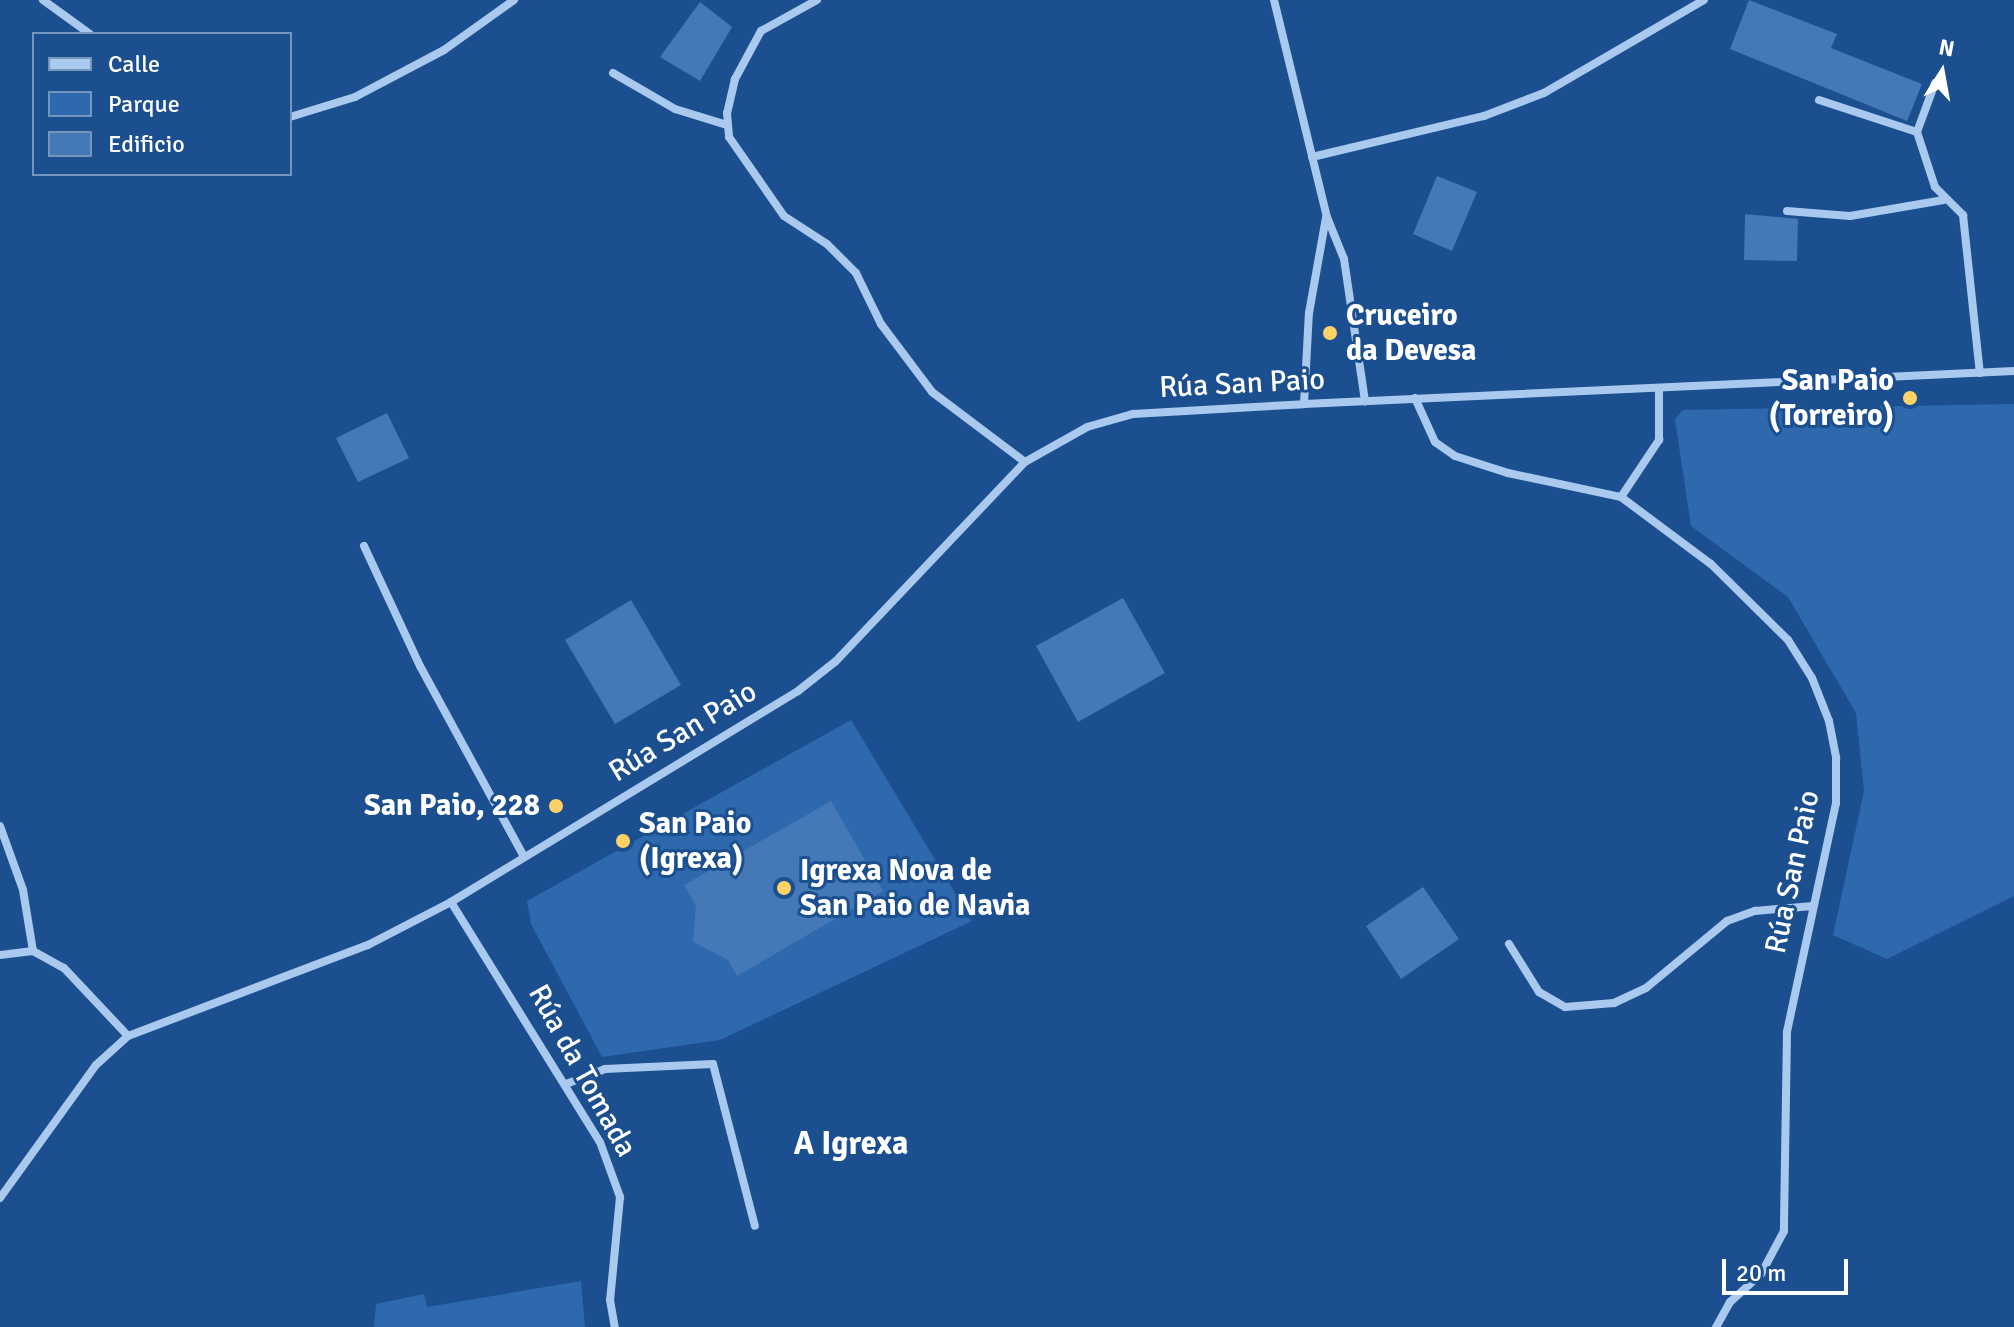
<!DOCTYPE html>
<html>
<head>
<meta charset="utf-8">
<style>
	body { margin:0 }
	#map { position:relative; width:2014px; height:1327px; overflow:hidden; background:#1b4f8f; font-family:Signika,sans-serif }
	div>[style] { position:absolute }
	.green>* { inset:0; background:#2e69ad }
	.building>* { inset:0; background:#4478b7 }
	.street>* { height:8px; margin:-4px; padding:0 4px; transform-origin:4px; border-radius:4px; background:#a9c9ee }
	.dots>* { width:22px; height:22px; translate:-50% -50%; box-sizing:border-box; border:4px solid #1b4f8f; border-radius:50% }
	span { translate:-50% -50%; white-space:nowrap; text-align:center; line-height:1.15; -webkit-text-stroke:6px #1b4f8f; paint-order:stroke }
	.poi-label { font-size:30px; color:#fff; font-weight:700 }
	.left { translate:0 -50%; text-align:left }
	.right { translate:-100% -50%; text-align:right }
	.street-label { font-size:30px; color:#fff }
	.neighbourhood-label { font-size:32px; color:#fff; font-weight:700 }
	.legend { position:absolute; left:32px; top:32px; width:260px; height:144px; box-sizing:border-box; background:#1b4f8f; border:2px solid #7695bc; margin:0; padding:10px 14px; list-style:none; font-size:24px; color:#fff }
	.legend li { display:flex; align-items:center; gap:16px; height:40px }
	.legend b { width:40px; border:2px solid #7695bc }
	.north { position:absolute; left:1902px; top:32px; width:80px; height:80px; -webkit-text-stroke:6px #1b4f8f; paint-order:stroke; rotate:11deg; font-size:22px; font-weight:700; line-height:32px; text-align:center; color:#fff }
	.north::after { content:''; display:block; margin:auto; width:28px; height:36px; background:#fff; clip-path:polygon(50% 0,100% 100%,50% 72%,0 100%) }
	.scale { position:absolute; left:1722px; top:1259px; width:126px; height:36px; box-sizing:border-box; border:4px solid #fff; border-top:0; padding-left:10px; font-size:24px; line-height:28px; white-space:nowrap; color:#fff; -webkit-text-stroke:6px #1b4f8f; paint-order:stroke }
</style>
</head>
<body>
<div id="map">
	<div class="green">
		<i style="clip-path:polygon(2014px 404px,2014px 896px,1887px 959px,1833px 935px,1864px 791px,1856px 713px,1788px 597px,1691px 526px,1675px 419px,1683px 410px)"></i>
		<i style="clip-path:polygon(851px 720px,972px 921px,720px 1040px,602px 1057px,531px 924px,527px 901px)"></i>
		<i style="clip-path:polygon(581px 1281px,585px 1327px,374px 1327px,376px 1304px,424px 1294px,427px 1307px)"></i>
	</div>
	<div class="building">
		<i style="clip-path:polygon(1749px 0,1837px 34px,1831px 48px,1922px 84px,1907px 121px,1730px 49px)"></i>
		<i style="clip-path:polygon(700px 2px,732px 27px,700px 81px,660px 57px)"></i>
		<i style="clip-path:polygon(1437px 176px,1477px 192px,1452px 251px,1413px 234px)"></i>
		<i style="clip-path:polygon(1745px 214px,1798px 219px,1797px 261px,1744px 260px)"></i>
		<i style="clip-path:polygon(387px 413px,409px 458px,358px 482px,336px 438px)"></i>
		<i style="clip-path:polygon(1123px 598px,1165px 673px,1078px 722px,1036px 646px)"></i>
		<i style="clip-path:polygon(631px 600px,681px 685px,615px 724px,565px 640px)"></i>
		<i style="clip-path:polygon(831px 801px,883px 891px,737px 976px,728px 960px,693px 942px,696px 906px,684px 885px)"></i>
		<i style="clip-path:polygon(1423px 887px,1459px 939px,1401px 979px,1366px 926px)"></i>
	</div>
	<div class="street">
		<i style="left:43px;top:0;width:58px;rotate:35.9deg"></i>
		<i style="left:817px;top:0;width:64px;rotate:151deg"></i>
		<i style="left:761px;top:31px;width:55px;rotate:118.4deg"></i>
		<i style="left:735px;top:79px;width:35px;rotate:103deg"></i>
		<i style="left:727px;top:113px;width:24px;rotate:85deg"></i>
		<i style="left:729px;top:137px;width:96px;rotate:55.2deg"></i>
		<i style="left:784px;top:216px;width:51px;rotate:33.1deg"></i>
		<i style="left:827px;top:244px;width:41px;rotate:45deg"></i>
		<i style="left:856px;top:273px;width:57px;rotate:63.9deg"></i>
		<i style="left:881px;top:324px;width:85px;rotate:53.1deg"></i>
		<i style="left:932px;top:392px;width:116px;rotate:37deg"></i>
		<i style="left:1274px;top:0;width:223px;rotate:76.3deg"></i>
		<i style="left:1327px;top:217px;width:45px;rotate:68deg"></i>
		<i style="left:1344px;top:259px;width:144px;rotate:81.6deg"></i>
		<i style="left:613px;top:73px;width:72px;rotate:30.1deg"></i>
		<i style="left:675px;top:109px;width:54px;rotate:17.1deg"></i>
		<i style="left:1935px;top:83px;width:52px;rotate:110.2deg"></i>
		<i style="left:1917px;top:132px;width:58px;rotate:71.9deg"></i>
		<i style="left:1935px;top:187px;width:40px;rotate:45deg"></i>
		<i style="left:1963px;top:215px;width:159px;rotate:83.9deg"></i>
		<i style="left:1819px;top:100px;width:103px;rotate:18.1deg"></i>
		<i style="left:290px;top:117px;width:68px;rotate:-17.1deg"></i>
		<i style="left:355px;top:97px;width:101px;rotate:-27.8deg"></i>
		<i style="left:444px;top:50px;width:86px;rotate:-35.5deg"></i>
		<i style="left:1312px;top:157px;width:177px;rotate:-13.4deg"></i>
		<i style="left:1484px;top:116px;width:64px;rotate:-21deg"></i>
		<i style="left:1544px;top:93px;width:185px;rotate:-30.2deg"></i>
		<i style="left:1787px;top:211px;width:63px;rotate:4.5deg"></i>
		<i style="left:1850px;top:216px;width:95px;rotate:-9.7deg"></i>
		<i style="left:1415px;top:398px;width:48px;rotate:65.6deg"></i>
		<i style="left:1435px;top:442px;width:24px;rotate:35deg"></i>
		<i style="left:1455px;top:456px;width:56px;rotate:17.8deg"></i>
		<i style="left:1508px;top:473px;width:116px;rotate:12deg"></i>
		<i style="left:1621px;top:497px;width:112px;rotate:36.7deg"></i>
		<i style="left:1711px;top:564px;width:108px;rotate:44.6deg"></i>
		<i style="left:1788px;top:640px;width:45px;rotate:57.7deg"></i>
		<i style="left:1812px;top:678px;width:46px;rotate:68.4deg"></i>
		<i style="left:1829px;top:721px;width:38px;rotate:79deg"></i>
		<i style="left:1836px;top:758px;width:45px;rotate:90deg"></i>
		<i style="left:1836px;top:803px;width:234px;rotate:102.1deg"></i>
		<i style="left:1787px;top:1032px;width:199px;rotate:90.9deg"></i>
		<i style="left:1784px;top:1231px;width:49px;rotate:118.1deg"></i>
		<i style="left:1761px;top:1274px;width:42px;rotate:137.9deg"></i>
		<i style="left:1730px;top:1302px;width:29px;rotate:119deg"></i>
		<i style="left:1304px;top:404px;width:91px;rotate:-86.9deg"></i>
		<i style="left:1309px;top:313px;width:97px;rotate:-79.9deg"></i>
		<i style="left:1621px;top:497px;width:69px;rotate:-56.3deg"></i>
		<i style="left:1659px;top:440px;width:52px;rotate:-90deg"></i>
		<i style="left:364px;top:546px;width:132px;rotate:65deg"></i>
		<i style="left:420px;top:666px;width:217px;rotate:61.4deg"></i>
		<i style="left:0;top:826px;width:68px;rotate:70.2deg"></i>
		<i style="left:23px;top:890px;width:62px;rotate:80.7deg"></i>
		<i style="left:451px;top:902px;width:282px;rotate:58.2deg"></i>
		<i style="left:600px;top:1142px;width:59px;rotate:70deg"></i>
		<i style="left:620px;top:1197px;width:103px;rotate:95.5deg"></i>
		<i style="left:610px;top:1300px;width:27px;rotate:80deg"></i>
		<i style="left:1509px;top:944px;width:57px;rotate:58deg"></i>
		<i style="left:1539px;top:992px;width:30px;rotate:30deg"></i>
		<i style="left:1565px;top:1007px;width:49px;rotate:-4.7deg"></i>
		<i style="left:1614px;top:1003px;width:35px;rotate:-25deg"></i>
		<i style="left:1646px;top:988px;width:105px;rotate:-39.6deg"></i>
		<i style="left:1727px;top:921px;width:30px;rotate:-20deg"></i>
		<i style="left:1755px;top:911px;width:58px;rotate:-4.9deg"></i>
		<i style="left:0;top:955px;width:33px;rotate:-7deg"></i>
		<i style="left:33px;top:951px;width:35px;rotate:29deg"></i>
		<i style="left:64px;top:968px;width:93px;rotate:46.7deg"></i>
		<i style="left:566px;top:1084px;width:42px;rotate:-21deg"></i>
		<i style="left:605px;top:1069px;width:108px;rotate:-2.7deg"></i>
		<i style="left:713px;top:1064px;width:167px;rotate:75.5deg"></i>
		<i style="left:0;top:1198px;width:164px;rotate:-54.2deg"></i>
		<i style="left:96px;top:1065px;width:43px;rotate:-42.2deg"></i>
		<i style="left:128px;top:1036px;width:257px;rotate:-20.8deg"></i>
		<i style="left:368px;top:945px;width:93px;rotate:-27.4deg"></i>
		<i style="left:451px;top:902px;width:406px;rotate:-31.3deg"></i>
		<i style="left:798px;top:691px;width:48px;rotate:-38.3deg"></i>
		<i style="left:836px;top:661px;width:274px;rotate:-46.5deg"></i>
		<i style="left:1025px;top:462px;width:71px;rotate:-29.4deg"></i>
		<i style="left:1087px;top:427px;width:48px;rotate:-15.8deg"></i>
		<i style="left:1133px;top:414px;width:171px;rotate:-3.3deg"></i>
		<i style="left:1304px;top:404px;width:711px;rotate:-2.66deg"></i>
	</div>
	<div class="dots">
		<i style="left:1330px;top:333px;background:#ffd166"></i>
		<i style="left:1910px;top:398px;background:#ffd166"></i>
		<i style="left:556px;top:806px;background:#ffd166"></i>
		<i style="left:623px;top:841px;background:#ffd166"></i>
		<i style="left:784px;top:888px;background:#ffd166"></i>
	</div>
	<div class="poi-label">
		<span class="left" style="left:1346px;top:333px">Cruceiro<br>da Devesa</span>
		<span class="right" style="left:1894px;top:398px">San Paio<br>(Torreiro)</span>
		<span class="right" style="left:540px;top:806px">San Paio, 228</span>
		<span class="left" style="left:639px;top:841px">San Paio<br>(Igrexa)</span>
		<span class="left" style="left:800px;top:888px">Igrexa Nova de<br>San Paio de Navia</span>
	</div>
	<div class="street-label">
		<span style="left:1242px;top:384px;rotate:-3deg">Rúa San Paio</span>
		<span style="left:683px;top:732px;rotate:-31deg">Rúa San Paio</span>
		<span style="left:1793px;top:872px;rotate:-78deg">Rúa San Paio</span>
		<span style="left:582px;top:1071px;rotate:61deg">Rúa da Tomada</span>
	</div>
	<div class="neighbourhood-label">
		<span style="left:851px;top:1144px">A Igrexa</span>
	</div>
	<ul class="legend">
	<li><b style="height:10px;background:#a9c9ee"></b>Calle</li>
	<li><b style="height:22px;background:#2e69ad"></b>Parque</li>
	<li><b style="height:22px;background:#4478b7"></b>Edificio</li>
	</ul>
	<div class="north">N</div>
	<div class="scale">20 m</div>
</div>
</body>
</html>
